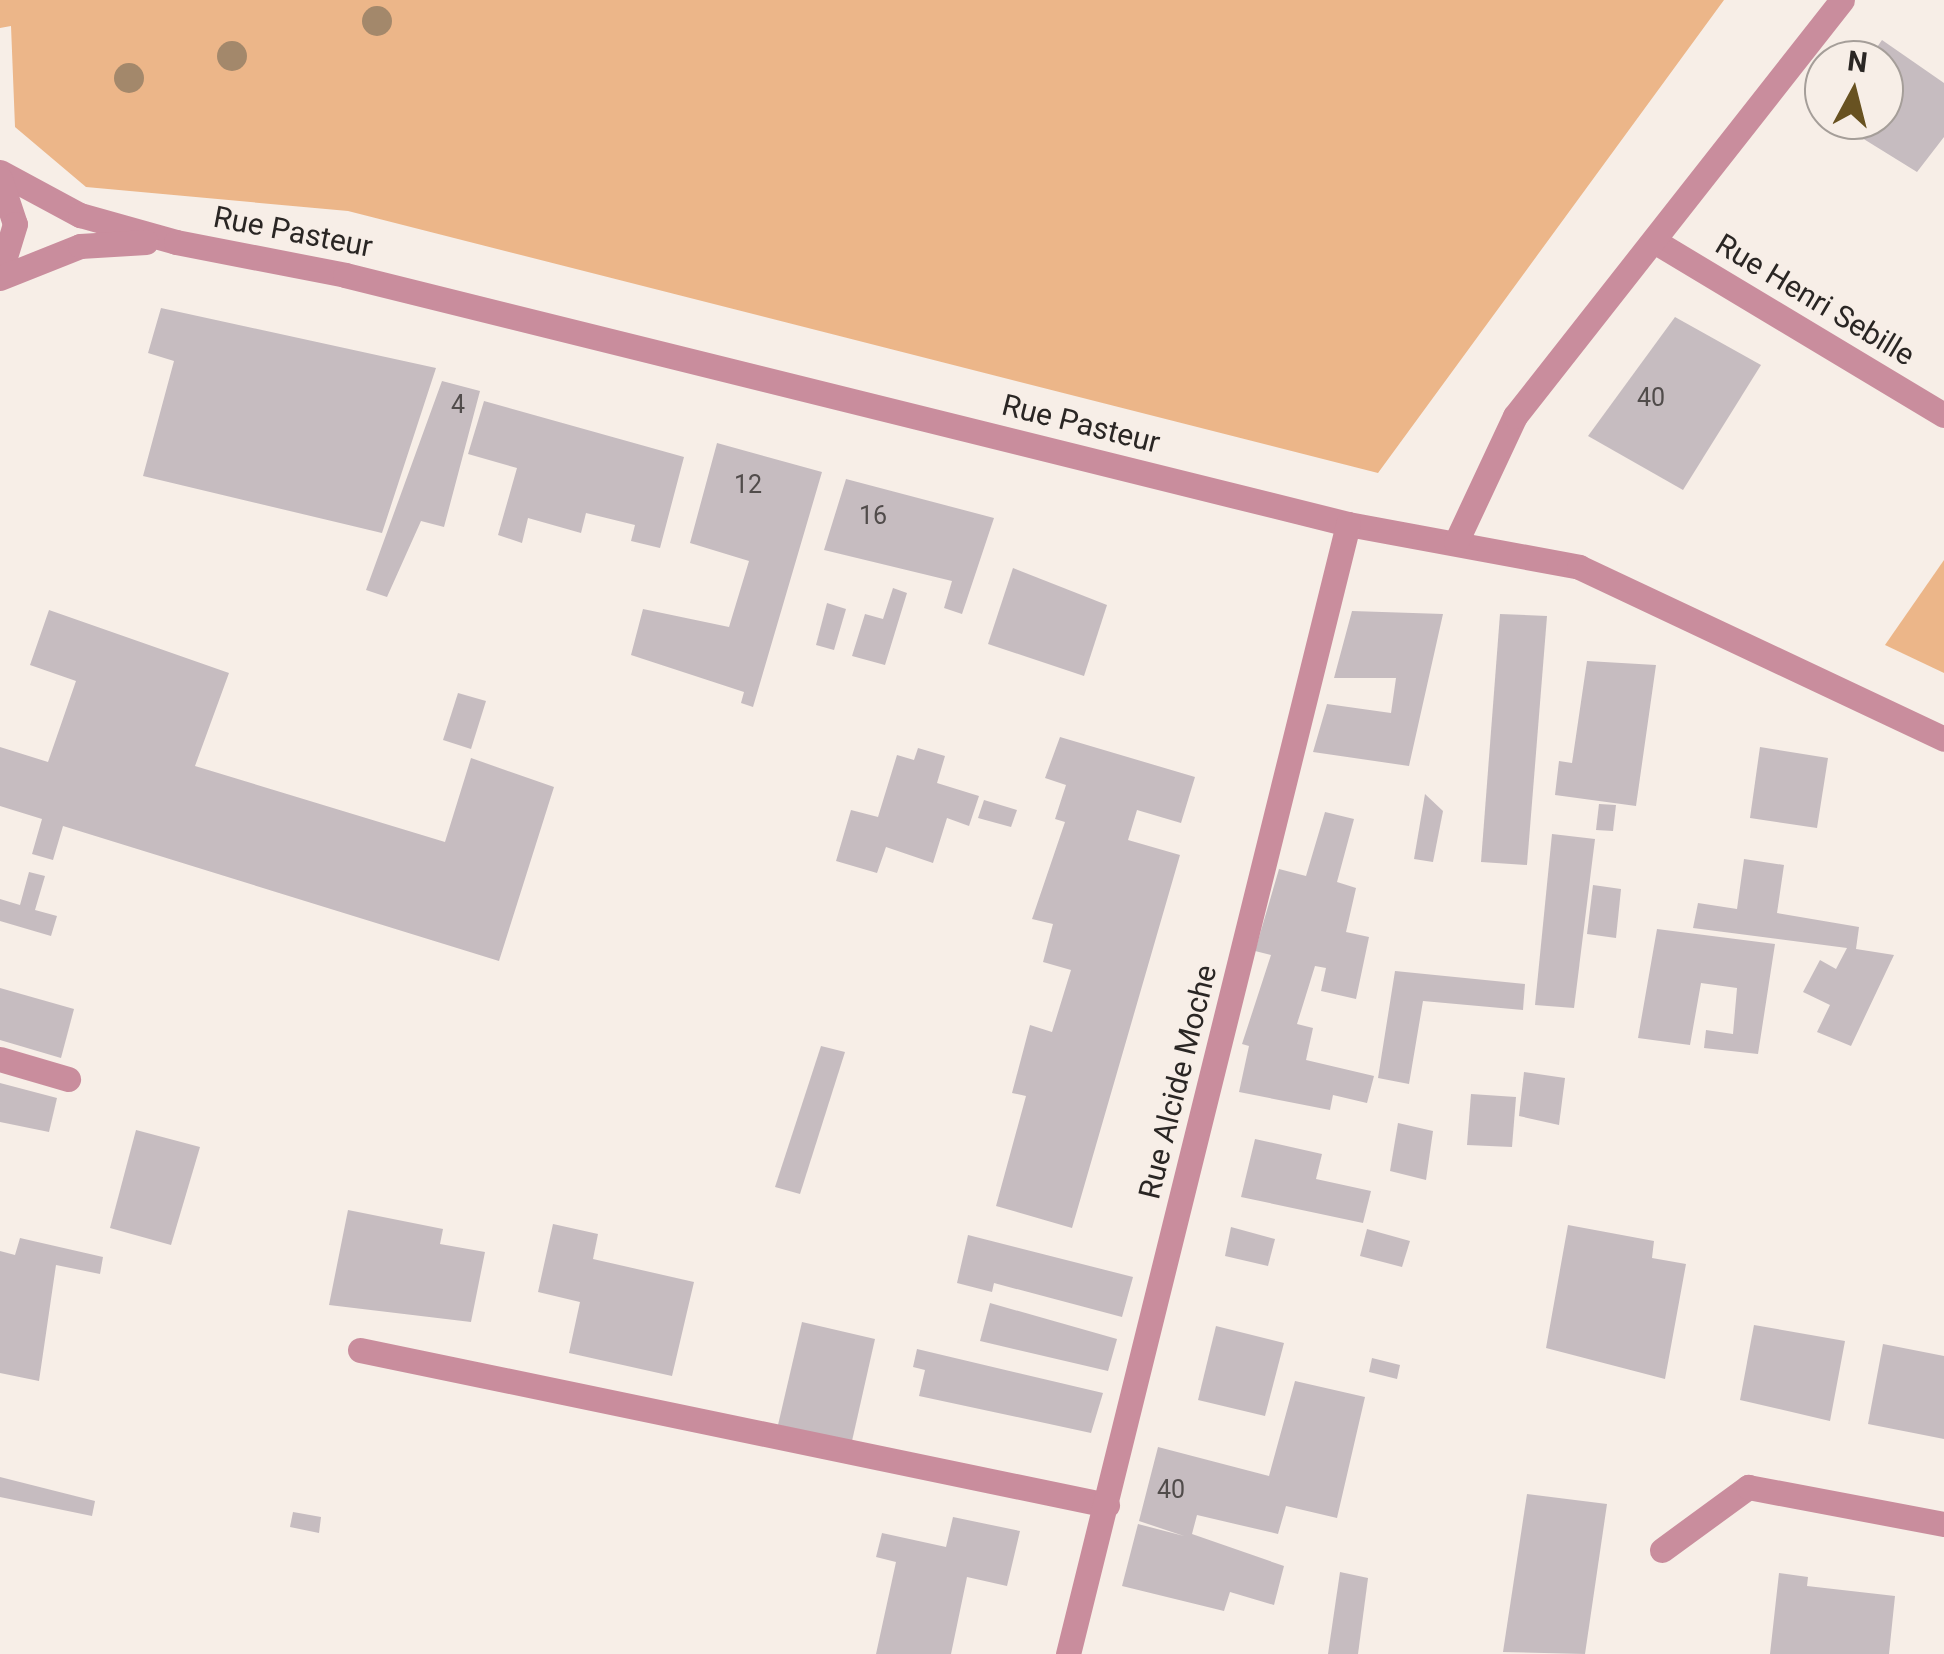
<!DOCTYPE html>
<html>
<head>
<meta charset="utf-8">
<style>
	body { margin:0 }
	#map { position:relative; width:1944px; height:1654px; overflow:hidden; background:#f7eee7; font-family:Roboto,sans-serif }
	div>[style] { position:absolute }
	.green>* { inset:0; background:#ecb689 }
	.building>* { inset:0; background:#c6bcc0 }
	.minor>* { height:25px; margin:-12.5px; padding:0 12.5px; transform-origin:12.5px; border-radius:12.5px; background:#c98d9d }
	.trees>* { width:30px; height:30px; margin:-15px; border-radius:50%; background:#a3886b }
	span { translate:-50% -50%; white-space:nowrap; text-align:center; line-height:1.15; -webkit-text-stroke:8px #f7eee7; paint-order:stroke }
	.number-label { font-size:25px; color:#514c4b }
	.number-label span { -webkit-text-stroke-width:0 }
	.street-label { font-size:30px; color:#2a2624 }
	.north { position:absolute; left:1804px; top:40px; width:100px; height:100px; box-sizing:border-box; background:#f7eee7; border:2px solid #a59e99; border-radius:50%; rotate:7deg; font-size:28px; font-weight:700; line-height:40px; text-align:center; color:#2a2624 }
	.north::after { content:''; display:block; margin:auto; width:35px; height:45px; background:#685221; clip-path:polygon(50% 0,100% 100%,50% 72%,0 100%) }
</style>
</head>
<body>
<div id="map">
	<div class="green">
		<i style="clip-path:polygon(0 0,1724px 0,1378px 473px,348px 211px,86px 187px,15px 127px,11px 26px,0 28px)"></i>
		<i style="clip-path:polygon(1944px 560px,1944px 673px,1885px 645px)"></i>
	</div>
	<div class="building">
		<i style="clip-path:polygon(1882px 40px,1944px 83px,1944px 137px,1917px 172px,1833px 120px,1884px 120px,1884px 60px,1868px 60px)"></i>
		<i style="clip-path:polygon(161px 308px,436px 368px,382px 533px,143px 476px,174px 361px,148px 353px)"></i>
		<i style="clip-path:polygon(1675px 317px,1761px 365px,1683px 490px,1588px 436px)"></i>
		<i style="clip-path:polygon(442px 381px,480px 391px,444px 527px,421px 521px,387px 597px,366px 590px)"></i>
		<i style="clip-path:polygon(484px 401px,684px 457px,660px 548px,631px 541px,635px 525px,586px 513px,581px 533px,528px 518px,522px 543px,498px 535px,517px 468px,468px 454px)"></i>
		<i style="clip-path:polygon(717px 443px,822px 472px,753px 707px,741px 703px,744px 692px,631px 655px,643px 609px,729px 627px,749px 561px,690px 543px)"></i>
		<i style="clip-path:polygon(846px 479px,994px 518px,962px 614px,944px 608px,952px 581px,824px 550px)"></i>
		<i style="clip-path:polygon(1013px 568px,1107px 605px,1084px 676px,988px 644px)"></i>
		<i style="clip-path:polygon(893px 588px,907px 593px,885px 665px,852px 656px,865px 614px,883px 619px)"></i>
		<i style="clip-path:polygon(827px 603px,846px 609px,834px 650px,816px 645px)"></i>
		<i style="clip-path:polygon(49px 610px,229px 673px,195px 766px,445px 842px,471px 758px,554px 787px,499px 961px,63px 826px,53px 860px,32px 854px,42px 819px,0 806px,0 747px,48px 762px,76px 681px,30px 665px)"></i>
		<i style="clip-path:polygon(1352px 611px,1443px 614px,1409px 766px,1313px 752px,1327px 704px,1391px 713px,1396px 678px,1334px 678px)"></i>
		<i style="clip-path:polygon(1500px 614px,1547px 616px,1527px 865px,1481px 862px)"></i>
		<i style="clip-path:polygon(1587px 661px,1656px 665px,1636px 806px,1555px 795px,1559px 761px,1572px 763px)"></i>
		<i style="clip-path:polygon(458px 693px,486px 701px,471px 749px,443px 740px)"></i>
		<i style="clip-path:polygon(1060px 737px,1195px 777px,1181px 823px,1137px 810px,1128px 840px,1180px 855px,1072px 1228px,996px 1206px,1026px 1096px,1012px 1093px,1030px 1025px,1052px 1032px,1071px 970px,1043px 962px,1053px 924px,1032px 919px,1065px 822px,1055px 819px,1066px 785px,1045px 778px)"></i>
		<i style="clip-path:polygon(1760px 747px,1828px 758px,1817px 828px,1750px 818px)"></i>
		<i style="clip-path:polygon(918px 748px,945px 756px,937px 783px,979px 796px,969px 826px,947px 818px,933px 863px,886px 847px,877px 873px,836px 861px,851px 810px,878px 817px,897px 755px,914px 760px)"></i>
		<i style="clip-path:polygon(1425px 794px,1443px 811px,1433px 862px,1414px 859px)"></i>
		<i style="clip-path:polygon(984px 800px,1017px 810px,1011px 827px,978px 818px)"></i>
		<i style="clip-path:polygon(1599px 804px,1616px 805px,1613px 831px,1596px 830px)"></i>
		<i style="clip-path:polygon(1325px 812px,1354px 819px,1337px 882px,1356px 888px,1346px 932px,1369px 937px,1356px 999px,1321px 991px,1326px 968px,1315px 966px,1297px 1024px,1313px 1028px,1306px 1060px,1374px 1076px,1367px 1103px,1333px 1095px,1330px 1110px,1239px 1092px,1249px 1046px,1242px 1044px,1271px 955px,1255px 951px,1279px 869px,1306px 876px)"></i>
		<i style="clip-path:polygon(1552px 834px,1595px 839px,1574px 1008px,1535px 1005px)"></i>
		<i style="clip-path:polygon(1744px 859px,1784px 865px,1777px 913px,1859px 927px,1856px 949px,1894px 955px,1851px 1046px,1817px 1032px,1830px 1005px,1803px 992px,1820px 960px,1836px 969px,1847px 948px,1693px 928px,1698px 903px,1737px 909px)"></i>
		<i style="clip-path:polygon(29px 872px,45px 876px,35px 910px,57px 916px,51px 936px,0 921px,0 899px,20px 905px)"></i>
		<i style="clip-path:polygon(1593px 885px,1621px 889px,1616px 938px,1587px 934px)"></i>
		<i style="clip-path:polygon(1657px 929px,1775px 944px,1758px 1054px,1704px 1048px,1706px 1030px,1733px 1034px,1737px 988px,1701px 983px,1690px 1045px,1638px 1038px)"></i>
		<i style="clip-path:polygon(1395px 971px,1525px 984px,1523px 1010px,1423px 1001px,1409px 1084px,1378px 1078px)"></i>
		<i style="clip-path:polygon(0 988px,74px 1009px,61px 1058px,0 1040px)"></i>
		<i style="clip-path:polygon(821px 1046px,845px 1052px,800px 1194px,775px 1187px)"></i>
		<i style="clip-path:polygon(1524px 1072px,1565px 1078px,1559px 1125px,1519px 1116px)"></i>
		<i style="clip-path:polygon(0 1083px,57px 1098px,49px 1132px,0 1122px)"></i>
		<i style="clip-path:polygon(1471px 1094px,1516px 1097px,1512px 1147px,1467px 1145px)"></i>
		<i style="clip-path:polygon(1398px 1123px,1433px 1131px,1426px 1180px,1390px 1171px)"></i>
		<i style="clip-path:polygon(136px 1130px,200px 1147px,171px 1245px,110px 1228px)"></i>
		<i style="clip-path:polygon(1255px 1139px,1322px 1154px,1316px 1179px,1371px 1191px,1363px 1223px,1241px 1197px)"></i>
		<i style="clip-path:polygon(348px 1210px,443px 1229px,440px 1244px,485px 1252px,471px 1322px,329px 1305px)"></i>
		<i style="clip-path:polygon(553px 1224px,598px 1234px,593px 1259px,694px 1282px,672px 1376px,569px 1353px,580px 1302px,538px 1292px)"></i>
		<i style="clip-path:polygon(1568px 1225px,1654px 1241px,1652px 1258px,1686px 1264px,1665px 1379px,1546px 1348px)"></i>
		<i style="clip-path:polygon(1231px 1227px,1275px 1239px,1268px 1266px,1225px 1256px)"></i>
		<i style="clip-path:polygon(1367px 1229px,1410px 1241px,1402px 1267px,1360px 1256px)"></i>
		<i style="clip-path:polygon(968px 1235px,1133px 1277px,1122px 1317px,994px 1283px,992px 1292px,957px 1283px)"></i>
		<i style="clip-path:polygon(20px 1238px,103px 1257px,100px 1274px,56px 1265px,39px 1381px,0 1373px,0 1251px,15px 1255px)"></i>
		<i style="clip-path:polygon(990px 1303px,1117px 1339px,1108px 1371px,980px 1341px)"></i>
		<i style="clip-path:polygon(802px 1322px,875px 1339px,852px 1441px,778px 1425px)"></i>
		<i style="clip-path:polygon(1754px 1325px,1845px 1341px,1830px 1421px,1740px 1400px)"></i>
		<i style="clip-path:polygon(1216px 1326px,1284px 1343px,1265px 1416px,1198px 1400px)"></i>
		<i style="clip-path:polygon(1883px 1344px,1944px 1356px,1944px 1439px,1868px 1424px)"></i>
		<i style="clip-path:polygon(917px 1349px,1103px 1393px,1091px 1433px,919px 1396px,925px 1370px,913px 1367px)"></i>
		<i style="clip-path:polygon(1372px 1358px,1400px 1365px,1397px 1379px,1369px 1372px)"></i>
		<i style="clip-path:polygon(1295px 1381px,1365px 1397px,1337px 1518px,1286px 1506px,1278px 1534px,1197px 1515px,1192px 1534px,1284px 1566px,1274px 1605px,1230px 1592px,1224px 1611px,1122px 1586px,1138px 1524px,1184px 1536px,1139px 1521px,1158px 1447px,1269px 1476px)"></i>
		<i style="clip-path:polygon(0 1477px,95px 1501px,92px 1516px,0 1497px)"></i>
		<i style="clip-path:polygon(1527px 1494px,1607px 1504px,1585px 1654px,1503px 1652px)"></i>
		<i style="clip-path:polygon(293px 1512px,321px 1517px,319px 1533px,290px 1527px)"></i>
		<i style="clip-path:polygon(953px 1517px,1020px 1531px,1007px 1586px,967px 1577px,951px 1654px,876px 1654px,896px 1562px,876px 1557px,882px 1533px,946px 1547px)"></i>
		<i style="clip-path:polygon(1340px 1572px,1368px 1578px,1358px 1654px,1328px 1654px)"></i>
		<i style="clip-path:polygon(1779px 1573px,1808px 1577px,1807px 1586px,1895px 1596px,1889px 1654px,1770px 1654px)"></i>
	</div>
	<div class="minor">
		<i style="left:0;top:172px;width:91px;rotate:28.3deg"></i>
		<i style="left:80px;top:215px;width:100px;rotate:15.7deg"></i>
		<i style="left:176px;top:242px;width:172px;rotate:11deg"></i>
		<i style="left:345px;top:275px;width:1033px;rotate:13.94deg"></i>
		<i style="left:1348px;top:524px;width:235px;rotate:10.5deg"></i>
		<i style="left:1579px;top:567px;width:403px;rotate:25.2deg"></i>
		<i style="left:0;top:179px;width:47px;rotate:71.6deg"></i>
		<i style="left:15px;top:224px;width:51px;rotate:107deg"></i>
		<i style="left:1654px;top:241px;width:338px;rotate:31deg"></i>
		<i style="left:0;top:278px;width:86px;rotate:-21.8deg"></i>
		<i style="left:80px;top:246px;width:66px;rotate:-3.5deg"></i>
		<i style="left:1456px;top:542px;width:139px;rotate:-64.9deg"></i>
		<i style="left:1515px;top:416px;width:529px;rotate:-51.83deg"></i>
		<i style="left:0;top:1059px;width:71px;rotate:16.4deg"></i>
		<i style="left:360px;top:1350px;width:763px;rotate:11.72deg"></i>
		<i style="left:1662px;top:1550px;width:107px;rotate:-36.2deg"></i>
		<i style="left:1748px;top:1487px;width:199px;rotate:10.7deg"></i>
		<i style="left:1068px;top:1654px;width:1164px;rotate:-76.08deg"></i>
	</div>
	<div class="trees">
		<i style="left:377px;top:21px"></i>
		<i style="left:232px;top:56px"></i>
		<i style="left:129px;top:78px"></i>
	</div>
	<div class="number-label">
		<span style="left:1651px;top:398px">40</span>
		<span style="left:458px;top:405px">4</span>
		<span style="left:748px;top:485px">12</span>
		<span style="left:873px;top:516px">16</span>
		<span style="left:1171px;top:1490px">40</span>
	</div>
	<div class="street-label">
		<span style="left:293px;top:232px;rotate:11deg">Rue Pasteur</span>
		<span style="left:1815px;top:300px;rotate:31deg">Rue Henri Sebille</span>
		<span style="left:1081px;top:424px;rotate:14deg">Rue Pasteur</span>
		<span style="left:1178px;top:1082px;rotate:-76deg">Rue Alcide Moche</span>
	</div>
	<div class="north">N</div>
</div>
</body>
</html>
